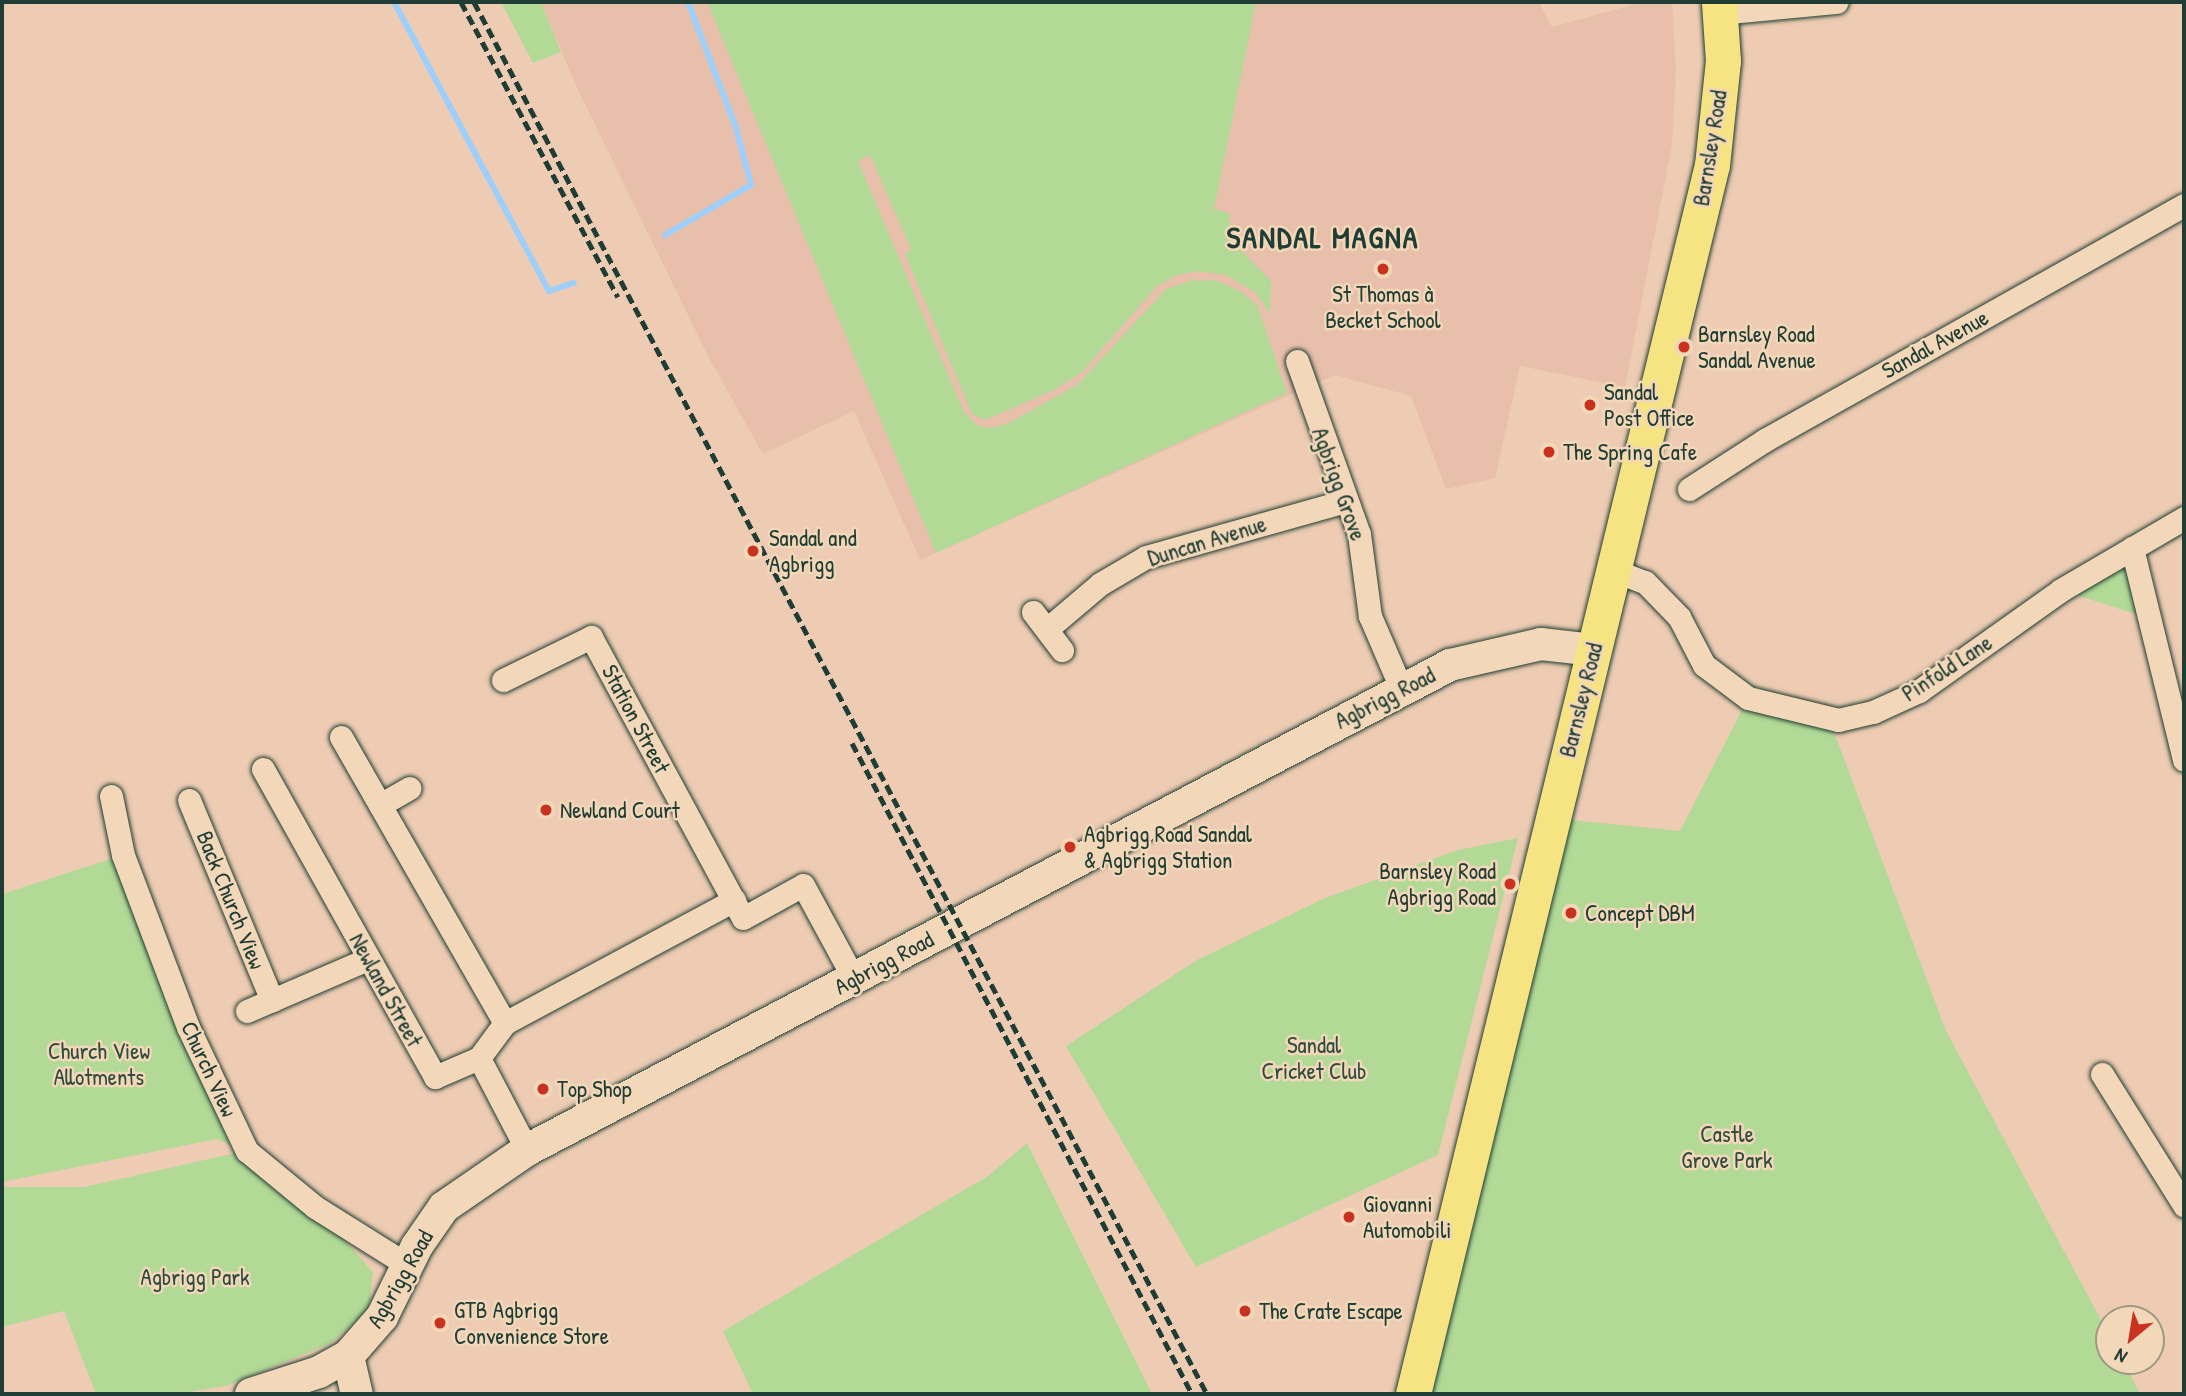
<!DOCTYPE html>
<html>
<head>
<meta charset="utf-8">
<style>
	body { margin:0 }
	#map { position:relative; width:2186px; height:1396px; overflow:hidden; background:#eeccb3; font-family:"Patrick Hand",sans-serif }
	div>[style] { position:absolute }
	.built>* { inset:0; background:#e8bfab }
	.green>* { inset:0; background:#b2d996 }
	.stream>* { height:6px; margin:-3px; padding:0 3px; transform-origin:3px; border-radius:3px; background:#9ecffb }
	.roads { filter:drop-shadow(0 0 2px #1f3d34) drop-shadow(0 0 2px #1f3d34) }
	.street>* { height:23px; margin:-11.5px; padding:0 11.5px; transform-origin:11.5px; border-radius:11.5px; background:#f3d7b9 }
	.secondary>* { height:32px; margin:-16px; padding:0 16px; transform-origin:16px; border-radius:16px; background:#f3d7b9 }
	.primary>* { height:35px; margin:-17.5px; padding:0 17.5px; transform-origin:17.5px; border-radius:17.5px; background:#f6e381 }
	.rail>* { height:5px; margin-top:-2.5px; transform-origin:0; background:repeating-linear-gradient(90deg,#1f3d34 0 10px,transparent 0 15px) }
	.dots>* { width:19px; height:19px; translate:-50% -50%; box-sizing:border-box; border:4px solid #f3d7b9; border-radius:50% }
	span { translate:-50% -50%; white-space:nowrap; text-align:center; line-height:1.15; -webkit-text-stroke:5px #f3d7b9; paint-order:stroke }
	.street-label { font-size:23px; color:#1f3d34 }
	.poi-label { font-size:23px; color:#1f3d34 }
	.left { translate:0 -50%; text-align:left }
	.right { translate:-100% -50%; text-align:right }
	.park-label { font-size:23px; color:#2e4d3e }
	.district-label { font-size:30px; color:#1f3d34; font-weight:700; letter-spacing:2px }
	.frame { position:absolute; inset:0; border:4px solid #1f3d34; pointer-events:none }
	.north { position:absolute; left:2095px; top:1305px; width:70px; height:70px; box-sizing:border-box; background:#f3d7b9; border:2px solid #9e9984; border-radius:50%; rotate:210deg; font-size:19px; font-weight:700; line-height:28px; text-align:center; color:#1f3d34 }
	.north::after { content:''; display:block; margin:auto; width:24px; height:32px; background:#c8321e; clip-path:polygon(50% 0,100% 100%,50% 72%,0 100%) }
</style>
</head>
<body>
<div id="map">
	<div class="built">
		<i style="clip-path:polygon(541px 2px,1219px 2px,1233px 10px,1256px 2px,1539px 2px,1552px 27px,1643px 2px,1672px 2px,1676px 68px,1672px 145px,1625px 387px,1520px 366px,1495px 478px,1446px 489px,1411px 396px,1335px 375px,920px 560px,854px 411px,763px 454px,710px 360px,576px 86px)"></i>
	</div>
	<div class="green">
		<i style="clip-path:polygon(501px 2px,541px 2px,561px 52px,533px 63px)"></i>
		<i style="clip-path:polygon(707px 2px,1256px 2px,1214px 209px,1229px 213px,1230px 239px,1271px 281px,1270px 313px,1255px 292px,1226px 275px,1197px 271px,1177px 275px,1156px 287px,1082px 372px,1054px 390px,985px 420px,972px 414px,905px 254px,911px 249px,870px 155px,858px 161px,963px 410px,976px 425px,991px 428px,1009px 423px,1077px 385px,1166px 289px,1190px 281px,1215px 280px,1240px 291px,1257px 305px,1287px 393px,936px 553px)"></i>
		<i style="clip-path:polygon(2132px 548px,2151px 619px,2061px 590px)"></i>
		<i style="clip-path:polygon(1748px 698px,1825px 719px,1837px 740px,1946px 1031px,2109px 1335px,2109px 1361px,2123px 1361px,2140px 1394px,1413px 1394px,1552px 818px,1680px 831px)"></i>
		<i style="clip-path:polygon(1518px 838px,1438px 1155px,1196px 1267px,1066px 1046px,1197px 960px,1325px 898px,1458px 850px)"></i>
		<i style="clip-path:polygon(123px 855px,247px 1151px,315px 1207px,373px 1272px,369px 1310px,331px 1343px,226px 1386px,174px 1394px,96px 1394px,64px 1311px,2px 1327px,2px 1187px,84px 1187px,245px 1151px,217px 1139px,2px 1182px,2px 894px)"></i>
		<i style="clip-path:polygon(1027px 1143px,1152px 1394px,753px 1394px,723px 1331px,988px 1176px)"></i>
	</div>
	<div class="stream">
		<i style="left:394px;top:2px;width:328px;rotate:61.8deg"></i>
		<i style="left:549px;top:291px;width:26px;rotate:-18deg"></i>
		<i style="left:665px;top:235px;width:99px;rotate:-30.2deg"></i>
		<i style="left:751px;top:185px;width:59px;rotate:-104.7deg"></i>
		<i style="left:736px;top:128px;width:135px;rotate:-110.9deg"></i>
	</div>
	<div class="roads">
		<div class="street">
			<i style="left:1720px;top:13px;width:117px;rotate:-5.4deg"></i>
			<i style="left:1297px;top:361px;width:184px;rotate:70.3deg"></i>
			<i style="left:1359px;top:534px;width:83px;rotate:82.4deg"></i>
			<i style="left:1370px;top:616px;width:78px;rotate:66.7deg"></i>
			<i style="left:1689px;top:489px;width:90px;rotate:-32.8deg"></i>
			<i style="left:1765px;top:440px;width:480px;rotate:-29.3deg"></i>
			<i style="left:2132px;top:548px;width:218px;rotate:76.2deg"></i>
			<i style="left:1613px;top:570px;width:34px;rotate:21deg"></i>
			<i style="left:1645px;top:582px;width:49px;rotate:45.8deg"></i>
			<i style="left:1679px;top:617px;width:54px;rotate:62.5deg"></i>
			<i style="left:1704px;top:665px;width:55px;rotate:36.9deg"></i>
			<i style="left:1748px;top:698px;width:93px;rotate:13.7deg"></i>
			<i style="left:1838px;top:720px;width:36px;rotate:-13deg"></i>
			<i style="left:1873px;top:712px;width:51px;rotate:-24.5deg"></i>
			<i style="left:1919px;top:691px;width:174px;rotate:-35.4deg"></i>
			<i style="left:2061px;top:590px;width:143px;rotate:-30.3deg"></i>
			<i style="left:1033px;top:612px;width:48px;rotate:52.7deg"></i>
			<i style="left:1047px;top:629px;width:70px;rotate:-40.3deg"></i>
			<i style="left:1100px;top:584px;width:53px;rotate:-30.4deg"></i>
			<i style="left:1146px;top:557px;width:207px;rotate:-15.7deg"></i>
			<i style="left:503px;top:680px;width:98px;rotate:-26deg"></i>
			<i style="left:591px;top:637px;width:319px;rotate:61.6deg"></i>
			<i style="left:743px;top:918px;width:68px;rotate:-28.8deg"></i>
			<i style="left:803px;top:885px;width:107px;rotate:61.5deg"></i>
			<i style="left:341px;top:737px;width:330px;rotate:60.2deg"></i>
			<i style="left:263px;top:769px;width:353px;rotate:60.8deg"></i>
			<i style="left:435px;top:1077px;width:48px;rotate:-23.4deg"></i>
			<i style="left:479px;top:1058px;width:104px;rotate:62.4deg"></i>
			<i style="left:111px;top:796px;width:60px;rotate:78.5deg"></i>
			<i style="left:123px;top:855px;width:184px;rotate:69.3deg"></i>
			<i style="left:188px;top:1027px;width:137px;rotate:64.6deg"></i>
			<i style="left:247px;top:1151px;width:88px;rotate:39.5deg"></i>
			<i style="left:315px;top:1207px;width:111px;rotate:32.1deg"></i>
			<i style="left:189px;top:800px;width:217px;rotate:67.5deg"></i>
			<i style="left:380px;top:805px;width:34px;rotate:-30deg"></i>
			<i style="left:247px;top:1011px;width:132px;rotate:-23.3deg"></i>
			<i style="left:479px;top:1058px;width:44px;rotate:-53.4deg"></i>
			<i style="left:505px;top:1023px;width:260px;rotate:-28.2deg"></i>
			<i style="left:2102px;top:1074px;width:155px;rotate:58deg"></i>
		</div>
		<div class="secondary">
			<i style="left:348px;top:1356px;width:39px;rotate:77deg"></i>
			<i style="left:251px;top:1394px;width:71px;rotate:-17.9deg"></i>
			<i style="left:319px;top:1372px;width:33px;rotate:-29deg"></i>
			<i style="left:348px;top:1356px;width:52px;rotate:-48.9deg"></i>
			<i style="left:382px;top:1317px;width:79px;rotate:-63.8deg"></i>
			<i style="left:417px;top:1246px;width:47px;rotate:-55.3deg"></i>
			<i style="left:444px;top:1207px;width:101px;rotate:-34.5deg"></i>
			<i style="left:527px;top:1150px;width:1043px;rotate:-27.72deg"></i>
			<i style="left:1450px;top:665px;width:93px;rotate:-13deg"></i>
			<i style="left:1541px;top:644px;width:52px;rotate:6.6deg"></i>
		</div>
		<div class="primary">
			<i style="left:1413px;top:1394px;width:1265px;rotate:-76.33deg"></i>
			<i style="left:1712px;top:165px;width:105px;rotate:-84deg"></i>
			<i style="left:1723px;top:61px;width:59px;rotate:-93.9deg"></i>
		</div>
	</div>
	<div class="rail">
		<i style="left:461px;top:2px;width:334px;rotate:62deg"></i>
		<i style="left:474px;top:2px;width:1573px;rotate:62.23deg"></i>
		<i style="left:852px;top:743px;width:734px;rotate:62.42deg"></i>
	</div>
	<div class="dots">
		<i style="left:1383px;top:269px;background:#c8321e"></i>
		<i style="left:1684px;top:347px;background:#c8321e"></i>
		<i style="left:1590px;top:405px;background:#c8321e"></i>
		<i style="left:1549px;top:452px;background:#c8321e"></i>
		<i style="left:753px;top:551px;background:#c8321e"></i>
		<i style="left:546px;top:810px;background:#c8321e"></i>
		<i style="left:1070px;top:847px;background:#c8321e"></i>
		<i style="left:1510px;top:884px;background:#c8321e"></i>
		<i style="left:1571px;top:913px;background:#c8321e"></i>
		<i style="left:543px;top:1089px;background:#c8321e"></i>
		<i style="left:1349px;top:1217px;background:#c8321e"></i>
		<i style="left:1245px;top:1311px;background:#c8321e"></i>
		<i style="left:440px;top:1323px;background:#c8321e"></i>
	</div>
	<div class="street-label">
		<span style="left:1710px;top:148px;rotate:-81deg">Barnsley Road</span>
		<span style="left:1935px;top:344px;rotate:-29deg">Sandal Avenue</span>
		<span style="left:1339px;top:484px;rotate:70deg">Agbrigg Grove</span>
		<span style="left:1207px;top:541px;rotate:-17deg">Duncan Avenue</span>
		<span style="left:1947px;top:668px;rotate:-33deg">Pinfold Lane</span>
		<span style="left:1385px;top:698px;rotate:-27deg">Agbrigg Road</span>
		<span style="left:1581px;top:700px;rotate:-76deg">Barnsley Road</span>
		<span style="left:636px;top:719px;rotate:62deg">Station Street</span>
		<span style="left:231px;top:900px;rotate:68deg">Back Church View</span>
		<span style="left:884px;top:963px;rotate:-28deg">Agbrigg Road</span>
		<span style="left:386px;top:990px;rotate:61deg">Newland Street</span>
		<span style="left:209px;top:1069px;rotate:65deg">Church View</span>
		<span style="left:400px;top:1279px;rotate:-60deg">Agbrigg Road</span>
	</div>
	<div class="poi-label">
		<span style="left:1383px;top:307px">St Thomas à<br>Becket School</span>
		<span class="left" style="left:1698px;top:347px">Barnsley Road<br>Sandal Avenue</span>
		<span class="left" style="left:1604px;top:405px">Sandal<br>Post Office</span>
		<span class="left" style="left:1563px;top:452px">The Spring Cafe</span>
		<span class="left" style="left:769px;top:551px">Sandal and<br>Agbrigg</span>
		<span class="left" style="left:560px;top:810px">Newland Court</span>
		<span class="left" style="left:1084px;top:847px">Agbrigg Road Sandal<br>&amp; Agbrigg Station</span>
		<span class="right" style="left:1496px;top:884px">Barnsley Road<br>Agbrigg Road</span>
		<span class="left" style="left:1585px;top:913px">Concept DBM</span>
		<span class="left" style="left:557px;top:1089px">Top Shop</span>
		<span class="left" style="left:1363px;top:1217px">Giovanni<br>Automobili</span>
		<span class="left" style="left:454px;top:1323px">GTB Agbrigg<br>Convenience Store</span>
		<span class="left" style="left:1259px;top:1311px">The Crate Escape</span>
	</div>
	<div class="park-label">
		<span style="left:1314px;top:1058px">Sandal<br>Cricket Club</span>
		<span style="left:99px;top:1064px">Church View<br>Allotments</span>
		<span style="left:1727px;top:1147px">Castle<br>Grove Park</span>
		<span style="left:195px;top:1277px">Agbrigg Park</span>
	</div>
	<div class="district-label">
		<span style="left:1323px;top:237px">SANDAL MAGNA</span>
	</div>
	<div class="frame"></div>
	<div class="north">N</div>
</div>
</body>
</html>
